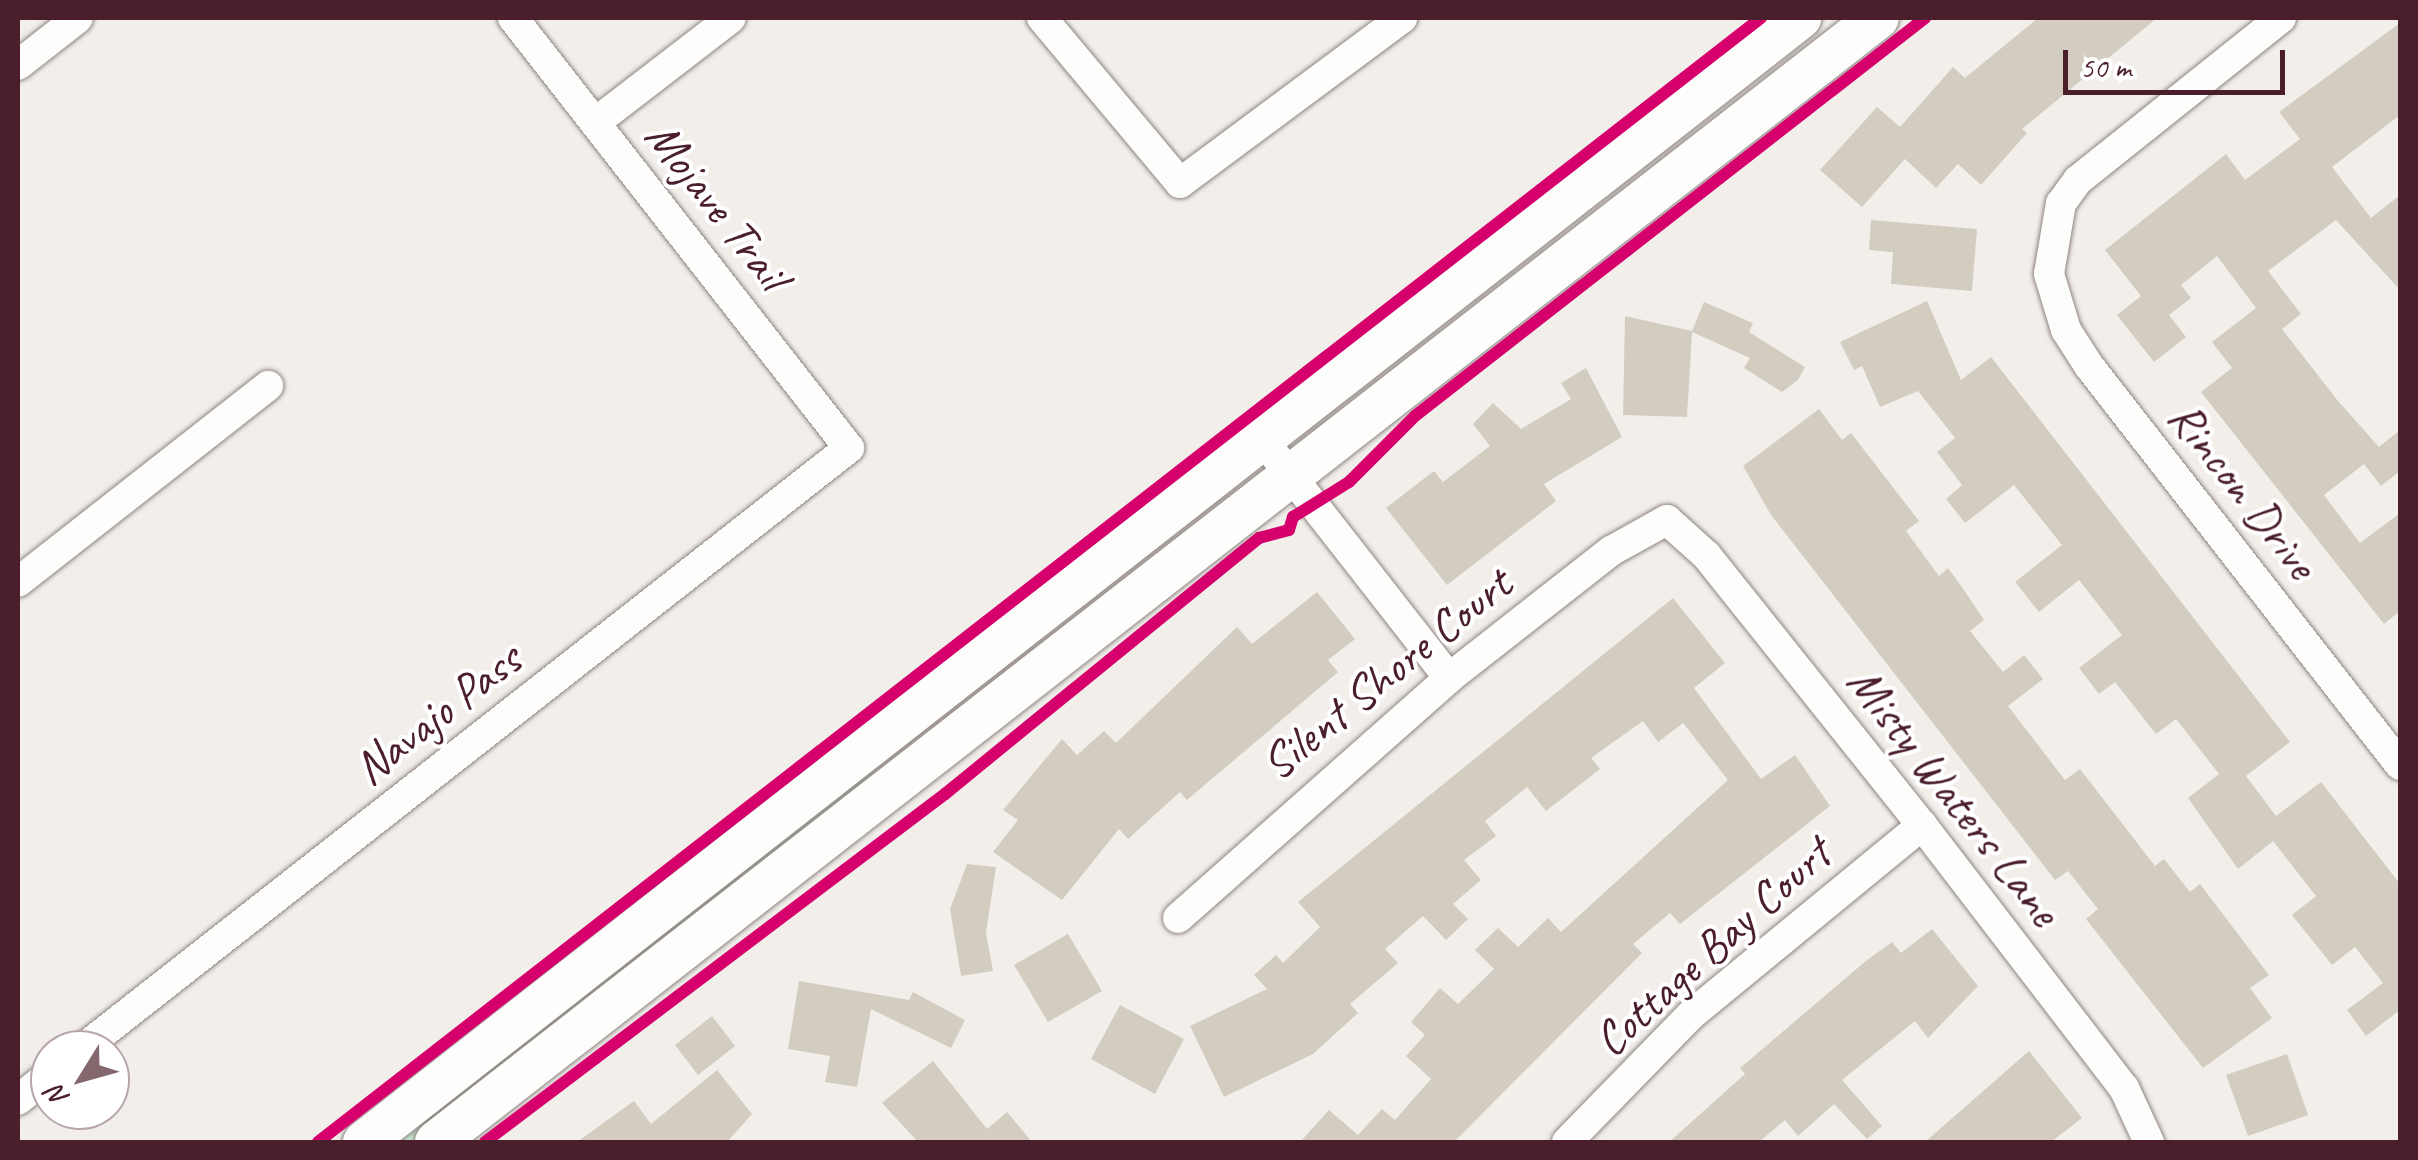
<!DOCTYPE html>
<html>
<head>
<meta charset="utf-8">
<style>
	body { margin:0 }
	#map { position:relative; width:2418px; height:1160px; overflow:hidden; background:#f2efea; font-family:Caveat,sans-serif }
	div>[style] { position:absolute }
	.green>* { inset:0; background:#c7edd0 }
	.building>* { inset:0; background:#d3ccc1 }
	.roads { filter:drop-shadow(0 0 2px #8e8484) drop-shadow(0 0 2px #8e8484) }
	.street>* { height:30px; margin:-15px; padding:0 15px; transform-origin:15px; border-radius:15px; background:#fdfdfc }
	.secondary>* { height:42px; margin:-21px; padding:0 21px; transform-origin:21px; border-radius:21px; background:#fdfdfc }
	.cycleway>* { height:12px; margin:-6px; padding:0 6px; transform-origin:6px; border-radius:6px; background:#d6006c }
	span { translate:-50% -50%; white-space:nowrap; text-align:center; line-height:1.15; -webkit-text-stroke:8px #fff; paint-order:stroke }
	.street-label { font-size:48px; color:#4a1f2b }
	.frame { position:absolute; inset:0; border:20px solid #4a1f2b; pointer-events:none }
	.north { position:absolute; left:30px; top:1030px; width:100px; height:100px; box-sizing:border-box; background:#fff; border:2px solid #b7a5aa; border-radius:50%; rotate:233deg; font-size:28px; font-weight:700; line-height:40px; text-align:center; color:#4a1f2b }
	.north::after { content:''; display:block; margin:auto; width:35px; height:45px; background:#85686e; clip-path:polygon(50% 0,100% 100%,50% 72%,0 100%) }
	.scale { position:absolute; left:2063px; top:50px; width:222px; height:45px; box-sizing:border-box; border:5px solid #4a1f2b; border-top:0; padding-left:12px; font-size:30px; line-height:35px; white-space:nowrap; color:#4a1f2b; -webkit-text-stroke:8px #fff; paint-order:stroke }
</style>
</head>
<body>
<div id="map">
	<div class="green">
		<i style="clip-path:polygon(878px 767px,857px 797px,415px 1142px,387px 1142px)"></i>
	</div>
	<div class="building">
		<i style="clip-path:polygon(2038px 18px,2157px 18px,2022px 129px,2027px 133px,1981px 185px,1958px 164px,1936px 188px,1905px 159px,1862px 207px,1820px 170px,1877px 107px,1900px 127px,1953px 67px,1965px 78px)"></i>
		<i style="clip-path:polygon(2400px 23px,2400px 115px,2332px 167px,2371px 218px,2400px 195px,2400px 290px,2336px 220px,2268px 271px,2301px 314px,2282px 329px,2338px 401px,2379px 447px,2400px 430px,2400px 471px,2381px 486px,2364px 464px,2324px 495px,2360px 543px,2400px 513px,2400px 611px,2384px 624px,2201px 392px,2232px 368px,2212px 342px,2256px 308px,2217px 256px,2181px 285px,2191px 298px,2169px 315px,2186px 337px,2154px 362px,2117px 315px,2141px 296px,2105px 250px,2226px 154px,2245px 180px,2300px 139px,2279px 112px)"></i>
		<i style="clip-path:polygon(1871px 220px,1977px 229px,1972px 291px,1891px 284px,1893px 252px,1869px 250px)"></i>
		<i style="clip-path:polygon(1927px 301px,1961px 380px,1991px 357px,2290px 742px,2246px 776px,2276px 816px,2321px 782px,2400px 884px,2400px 1010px,2366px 1036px,2347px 1010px,2383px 983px,2355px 947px,2332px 965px,2292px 915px,2316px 896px,2273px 841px,2238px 869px,2188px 798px,2219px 774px,2176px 719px,2156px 734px,2115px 682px,2099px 694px,2079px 668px,2122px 635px,2079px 580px,2039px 612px,2015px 582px,2062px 545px,2014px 485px,1965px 523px,1946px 499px,1962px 485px,1937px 452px,1955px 438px,1918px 391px,1880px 407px,1862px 366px,1854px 370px,1840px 342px)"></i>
		<i style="clip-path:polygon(1704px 302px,1753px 323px,1749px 332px,1805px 367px,1798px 380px,1782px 392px,1744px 368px,1750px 358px,1692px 332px,1687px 417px,1623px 415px,1625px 316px,1692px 331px)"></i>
		<i style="clip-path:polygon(1586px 368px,1622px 437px,1544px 484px,1556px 501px,1447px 585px,1386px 508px,1434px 471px,1443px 482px,1490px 446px,1473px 424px,1493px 403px,1521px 429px,1571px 399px,1561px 383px)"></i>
		<i style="clip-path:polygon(1819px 409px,1842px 440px,1851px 433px,1919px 521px,1906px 531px,1939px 576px,1948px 568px,1962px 587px,1984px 620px,1970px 631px,2003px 672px,2024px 655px,2043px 679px,2008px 706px,2065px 780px,2080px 769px,2155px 866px,2164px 859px,2190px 892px,2200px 884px,2269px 975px,2250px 988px,2272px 1018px,2203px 1068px,2086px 919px,2098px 909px,2068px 871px,2055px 880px,1771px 515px,1743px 466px)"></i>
		<i style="clip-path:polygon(1317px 592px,1355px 639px,1328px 660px,1338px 672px,1187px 800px,1180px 792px,1128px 839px,1119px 829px,1062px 900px,993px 852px,1018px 820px,1003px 810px,1062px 739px,1077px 755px,1104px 731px,1116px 743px,1237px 627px,1252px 644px)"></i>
		<i style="clip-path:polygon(1673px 598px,1725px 663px,1694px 688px,1761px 779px,1795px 755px,1830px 806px,1680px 924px,1670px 913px,1633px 944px,1642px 953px,1454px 1142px,1300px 1142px,1329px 1110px,1358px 1135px,1382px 1109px,1395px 1120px,1431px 1079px,1406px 1056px,1425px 1035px,1411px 1022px,1440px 988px,1458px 1004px,1494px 969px,1475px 950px,1498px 928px,1518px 947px,1548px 918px,1561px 932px,1728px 780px,1683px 723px,1658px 742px,1643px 721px,1591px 758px,1600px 769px,1546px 811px,1527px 787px,1485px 821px,1496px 836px,1464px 860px,1481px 880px,1453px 904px,1468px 919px,1446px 940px,1423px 916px,1385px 949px,1398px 963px,1350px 1004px,1358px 1013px,1313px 1054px,1224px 1097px,1190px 1026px,1267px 989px,1254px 975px,1276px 955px,1283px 963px,1320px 927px,1298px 902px)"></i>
		<i style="clip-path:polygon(967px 864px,996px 867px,986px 933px,993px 971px,961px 976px,950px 909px)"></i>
		<i style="clip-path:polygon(1932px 929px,1978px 986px,1928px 1038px,1915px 1021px,1842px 1080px,1882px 1126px,1867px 1139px,1834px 1104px,1798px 1136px,1785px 1120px,1759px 1142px,1669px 1142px,1745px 1074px,1740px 1068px,1867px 960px,1892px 942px,1901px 953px)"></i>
		<i style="clip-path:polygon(1068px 934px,1102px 991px,1048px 1022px,1014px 965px)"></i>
		<i style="clip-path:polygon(799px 981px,909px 1000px,913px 992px,965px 1020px,951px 1048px,871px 1009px,857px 1087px,825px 1082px,830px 1056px,788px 1049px)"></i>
		<i style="clip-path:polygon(1120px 1005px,1184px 1039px,1155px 1094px,1091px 1059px)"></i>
		<i style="clip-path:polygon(712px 1016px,735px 1046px,698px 1075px,675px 1045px)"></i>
		<i style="clip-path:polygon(2029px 1051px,2082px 1118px,2051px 1142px,1925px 1142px)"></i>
		<i style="clip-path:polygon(2287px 1054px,2308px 1115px,2248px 1136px,2226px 1075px)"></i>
		<i style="clip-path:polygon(933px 1061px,987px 1129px,1007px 1112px,1032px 1142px,918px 1142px,882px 1103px)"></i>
		<i style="clip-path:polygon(717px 1070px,752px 1114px,727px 1142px,577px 1142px,634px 1101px,651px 1124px)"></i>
	</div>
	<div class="roads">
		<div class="street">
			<i style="left:1042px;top:18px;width:215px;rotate:50.1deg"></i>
			<i style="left:1180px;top:183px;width:277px;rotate:-36.6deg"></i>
			<i style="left:2281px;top:18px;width:260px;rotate:141.4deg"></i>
			<i style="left:2078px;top:180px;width:29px;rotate:126deg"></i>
			<i style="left:2061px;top:203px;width:72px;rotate:99.6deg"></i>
			<i style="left:2049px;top:274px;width:59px;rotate:73.1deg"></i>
			<i style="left:2066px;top:330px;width:43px;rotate:57.4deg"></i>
			<i style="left:2089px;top:366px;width:506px;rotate:52.07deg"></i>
			<i style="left:18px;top:65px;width:76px;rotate:-38.1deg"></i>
			<i style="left:596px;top:122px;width:170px;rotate:-37.6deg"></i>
			<i style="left:1260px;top:436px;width:307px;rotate:52deg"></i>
			<i style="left:18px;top:582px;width:318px;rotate:-38.1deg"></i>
			<i style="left:1178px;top:918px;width:362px;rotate:-41.5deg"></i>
			<i style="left:1449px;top:678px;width:206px;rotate:-38.1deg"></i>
			<i style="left:1611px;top:551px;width:64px;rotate:-29deg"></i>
			<i style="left:1667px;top:520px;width:54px;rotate:42deg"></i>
			<i style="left:1707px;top:556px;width:344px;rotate:51.4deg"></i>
			<i style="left:1922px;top:825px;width:332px;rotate:52.5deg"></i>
			<i style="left:2124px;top:1088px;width:60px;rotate:65.2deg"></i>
			<i style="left:81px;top:1050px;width:976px;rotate:-38.09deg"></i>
			<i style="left:849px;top:448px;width:546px;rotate:-128deg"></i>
			<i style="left:18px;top:1100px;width:41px;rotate:-39.1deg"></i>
			<i style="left:1567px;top:1142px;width:177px;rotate:-45.7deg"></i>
			<i style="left:1691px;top:1015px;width:299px;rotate:-39.4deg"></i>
		</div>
		<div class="secondary">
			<i style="left:364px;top:1142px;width:1824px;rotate:-38.05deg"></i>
			<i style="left:436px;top:1142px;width:1828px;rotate:-37.94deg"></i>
		</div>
	</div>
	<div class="cycleway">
		<i style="left:318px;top:1142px;width:1829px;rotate:-37.92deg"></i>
		<i style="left:485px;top:1142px;width:577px;rotate:-37.11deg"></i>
		<i style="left:945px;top:794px;width:405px;rotate:-39.2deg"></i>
		<i style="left:1259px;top:538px;width:31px;rotate:-15deg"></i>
		<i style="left:1289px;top:530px;width:14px;rotate:-73deg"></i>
		<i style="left:1293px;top:517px;width:66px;rotate:-32deg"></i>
		<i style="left:1349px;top:482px;width:93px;rotate:-45deg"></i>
		<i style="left:1415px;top:416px;width:647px;rotate:-37.97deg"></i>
	</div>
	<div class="street-label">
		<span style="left:717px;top:205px;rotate:52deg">Mojave Trail</span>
		<span style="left:2243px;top:490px;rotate:52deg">Rincon Drive</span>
		<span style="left:1386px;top:674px;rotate:-39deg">Silent Shore Court</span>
		<span style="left:437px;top:714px;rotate:-38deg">Navajo Pass</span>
		<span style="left:1954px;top:796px;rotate:52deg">Misty Waters Lane</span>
		<span style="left:1712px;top:947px;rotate:-42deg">Cottage Bay Court</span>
	</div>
	<div class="frame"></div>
	<div class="north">N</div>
	<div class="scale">50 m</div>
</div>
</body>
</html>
